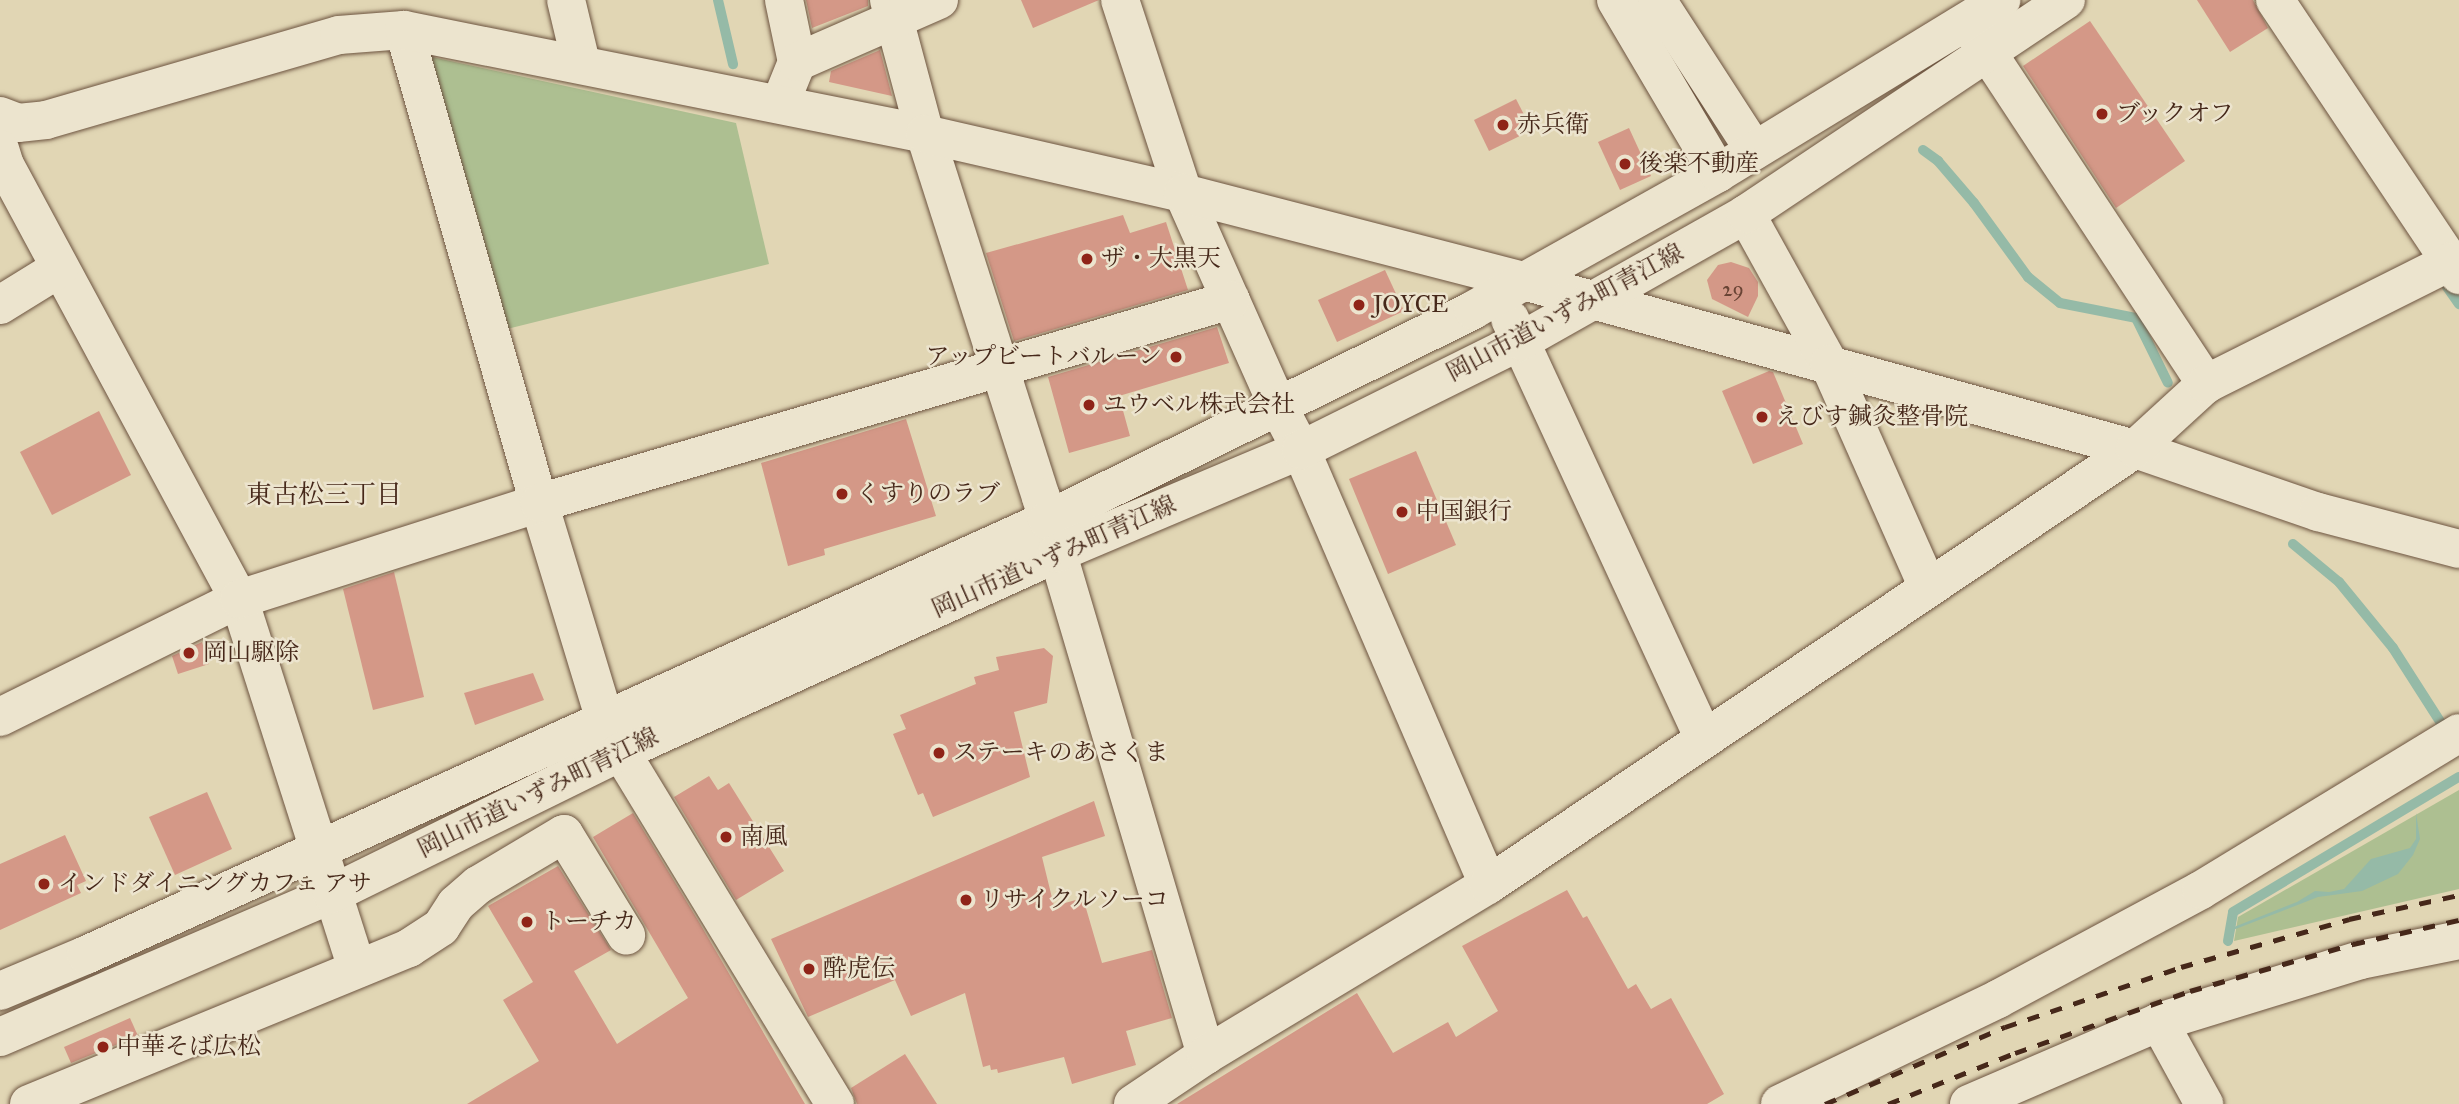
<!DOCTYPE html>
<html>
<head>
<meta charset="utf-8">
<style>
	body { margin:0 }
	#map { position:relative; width:2459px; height:1104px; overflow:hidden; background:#e1d6b4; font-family:"IM FELL Great Primer","Noto Serif JP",serif }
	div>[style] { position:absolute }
	.green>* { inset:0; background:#adbf91 }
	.water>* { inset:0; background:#95baa7 }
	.stream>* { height:10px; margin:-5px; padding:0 5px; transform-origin:5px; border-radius:5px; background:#95baa7 }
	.building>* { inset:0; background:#d49887 }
	.roads { filter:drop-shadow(0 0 2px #6d5440) drop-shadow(0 0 2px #6d5440) }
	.minor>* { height:38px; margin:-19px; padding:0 19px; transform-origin:19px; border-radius:19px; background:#ece4ce }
	.rail>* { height:5px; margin-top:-2.5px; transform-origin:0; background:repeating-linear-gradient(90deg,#46281a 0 12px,transparent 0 24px) }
	.dots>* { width:19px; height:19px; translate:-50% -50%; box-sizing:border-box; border:4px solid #ece4ce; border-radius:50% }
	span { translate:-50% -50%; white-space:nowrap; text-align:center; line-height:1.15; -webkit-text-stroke:5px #ece4ce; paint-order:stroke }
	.number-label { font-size:21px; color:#6a4435 }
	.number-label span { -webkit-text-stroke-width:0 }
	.poi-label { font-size:24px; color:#46281a }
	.left { translate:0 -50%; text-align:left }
	.right { translate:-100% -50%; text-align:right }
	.street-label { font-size:24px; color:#46281a }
	.neighbourhood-label { font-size:26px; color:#46281a }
</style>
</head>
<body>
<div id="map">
	<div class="green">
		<i style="clip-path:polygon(432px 57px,736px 123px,769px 264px,503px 330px,425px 64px)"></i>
		<i style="clip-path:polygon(2459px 790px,2459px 889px,2234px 941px,2238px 917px)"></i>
	</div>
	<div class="water">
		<i style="clip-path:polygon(2416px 813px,2420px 839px,2413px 855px,2398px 874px,2362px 891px,2318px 897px,2233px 930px,2234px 927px,2297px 902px,2315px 891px,2329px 892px,2344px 889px,2371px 859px,2410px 848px,2416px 839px)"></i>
	</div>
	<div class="stream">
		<i style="left:718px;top:0;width:66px;rotate:76.8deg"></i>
		<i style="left:1923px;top:150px;width:19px;rotate:36deg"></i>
		<i style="left:1938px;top:161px;width:55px;rotate:49.4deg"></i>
		<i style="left:1974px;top:203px;width:92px;rotate:53.9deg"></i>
		<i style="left:2028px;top:277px;width:41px;rotate:39.1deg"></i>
		<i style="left:2060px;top:303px;width:77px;rotate:11.2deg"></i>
		<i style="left:2136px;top:318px;width:72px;rotate:63.8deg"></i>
		<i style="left:2447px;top:287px;width:21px;rotate:55deg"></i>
		<i style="left:2293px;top:544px;width:60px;rotate:39.6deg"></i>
		<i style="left:2339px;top:582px;width:85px;rotate:50.7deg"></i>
		<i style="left:2393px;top:648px;width:98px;rotate:57.4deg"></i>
		<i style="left:2228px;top:941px;width:29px;rotate:-80deg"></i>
		<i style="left:2233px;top:912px;width:263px;rotate:-30.9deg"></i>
	</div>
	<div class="building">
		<i style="clip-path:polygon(806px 0,868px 0,868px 6px,812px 28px)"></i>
		<i style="clip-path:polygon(1021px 0,1099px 0,1033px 28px)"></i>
		<i style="clip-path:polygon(2197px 0,2253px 0,2268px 28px,2230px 52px)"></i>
		<i style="clip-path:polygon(2090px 21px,2185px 161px,2116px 208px,2023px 66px)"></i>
		<i style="clip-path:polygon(880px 50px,892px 96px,829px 82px,831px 71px)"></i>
		<i style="clip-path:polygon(1516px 99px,1532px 130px,1489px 151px,1474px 120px)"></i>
		<i style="clip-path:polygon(1629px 128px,1651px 176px,1620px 190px,1598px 142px)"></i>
		<i style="clip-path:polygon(1123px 215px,1130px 233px,1166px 222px,1188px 290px,1014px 341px,986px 253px)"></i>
		<i style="clip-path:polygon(1731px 262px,1749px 268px,1758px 282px,1758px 296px,1748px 317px,1712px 299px,1707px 280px,1718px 265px)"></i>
		<i style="clip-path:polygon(1385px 270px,1404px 311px,1337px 342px,1318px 300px)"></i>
		<i style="clip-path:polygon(1217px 327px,1229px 363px,1119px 396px,1130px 436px,1069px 453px,1048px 377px)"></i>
		<i style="clip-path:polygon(1769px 371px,1773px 372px,1803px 444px,1753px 464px,1722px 391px)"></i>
		<i style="clip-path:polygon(99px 411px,131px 475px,52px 515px,20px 452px)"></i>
		<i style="clip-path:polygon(906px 419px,936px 516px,824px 549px,825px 555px,788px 566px,761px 463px)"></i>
		<i style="clip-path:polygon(1416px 451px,1456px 545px,1388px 574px,1349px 479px)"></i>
		<i style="clip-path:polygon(394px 572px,424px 697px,373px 710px,343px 589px)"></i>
		<i style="clip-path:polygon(202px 642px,209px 664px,178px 674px,172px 656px)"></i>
		<i style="clip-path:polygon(1044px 648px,1053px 656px,1047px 703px,1014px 712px,1030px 777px,933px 817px,923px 793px,918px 795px,893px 734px,906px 729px,900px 715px,976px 684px,974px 677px,999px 670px,996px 657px)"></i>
		<i style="clip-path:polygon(533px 673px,544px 700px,475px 725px,464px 693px)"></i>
		<i style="clip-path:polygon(709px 776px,718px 790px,729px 783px,784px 871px,736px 900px,674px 797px)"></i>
		<i style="clip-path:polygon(207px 792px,232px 849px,175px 875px,149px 817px)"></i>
		<i style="clip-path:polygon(1094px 801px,1105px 836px,1042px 857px,1054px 906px,1083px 898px,1102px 963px,1152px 950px,1172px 1018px,1126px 1031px,1136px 1065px,1072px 1084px,1064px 1057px,998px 1073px,997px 1069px,991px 1070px,990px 1065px,983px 1067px,965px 993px,911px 1016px,895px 980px,808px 1017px,771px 939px)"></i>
		<i style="clip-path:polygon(633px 813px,699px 922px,805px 1104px,467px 1104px,539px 1061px,503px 1000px,533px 982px,488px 906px,558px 866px,611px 950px,574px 971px,617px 1044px,688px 998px,593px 837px)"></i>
		<i style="clip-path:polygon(65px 835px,86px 881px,77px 885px,81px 893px,0 930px,0 864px)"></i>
		<i style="clip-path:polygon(1567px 890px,1583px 918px,1587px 916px,1628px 989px,1636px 984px,1651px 1009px,1671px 998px,1724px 1094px,1707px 1104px,1177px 1104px,1357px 993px,1393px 1053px,1448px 1022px,1456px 1037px,1498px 1011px,1462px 946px)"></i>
		<i style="clip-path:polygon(130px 1018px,138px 1036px,71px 1063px,64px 1047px)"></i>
		<i style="clip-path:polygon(905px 1054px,937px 1104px,857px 1104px,851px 1088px)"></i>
	</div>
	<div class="roads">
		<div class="minor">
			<i style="left:566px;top:0;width:65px;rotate:76.6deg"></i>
			<i style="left:784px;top:0;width:63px;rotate:78.2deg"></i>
			<i style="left:889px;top:0;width:139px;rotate:75deg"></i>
			<i style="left:925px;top:134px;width:381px;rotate:72.3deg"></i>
			<i style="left:1041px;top:497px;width:582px;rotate:73.53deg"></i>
			<i style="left:1120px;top:0;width:203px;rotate:71.9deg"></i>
			<i style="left:1183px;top:193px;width:233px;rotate:66deg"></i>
			<i style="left:1278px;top:406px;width:50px;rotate:62.4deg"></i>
			<i style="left:1301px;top:450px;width:473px;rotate:66.7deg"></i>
			<i style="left:1616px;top:0;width:201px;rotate:59.5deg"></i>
			<i style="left:1657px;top:0;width:179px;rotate:57.1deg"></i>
			<i style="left:2275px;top:0;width:331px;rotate:56.2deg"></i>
			<i style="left:404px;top:30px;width:492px;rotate:74.1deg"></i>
			<i style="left:539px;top:503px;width:227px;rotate:73.1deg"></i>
			<i style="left:605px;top:720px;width:36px;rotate:63deg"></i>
			<i style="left:621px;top:752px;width:412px;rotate:58.7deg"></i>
			<i style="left:1974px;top:32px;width:422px;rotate:56.6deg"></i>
			<i style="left:780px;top:104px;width:45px;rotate:-68deg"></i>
			<i style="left:797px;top:62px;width:155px;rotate:-23.6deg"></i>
			<i style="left:0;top:116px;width:19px;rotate:21deg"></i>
			<i style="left:18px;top:123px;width:28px;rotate:-6deg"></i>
			<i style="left:46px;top:120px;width:305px;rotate:-16.2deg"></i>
			<i style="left:339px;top:35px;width:65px;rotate:-4.4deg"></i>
			<i style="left:404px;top:30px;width:531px;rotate:11.29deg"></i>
			<i style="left:925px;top:134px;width:265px;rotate:12.9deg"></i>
			<i style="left:1183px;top:193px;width:355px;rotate:14.5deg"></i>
			<i style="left:1527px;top:282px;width:631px;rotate:15.36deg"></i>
			<i style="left:2135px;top:449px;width:194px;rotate:19deg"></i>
			<i style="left:2318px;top:512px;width:146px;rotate:14.7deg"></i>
			<i style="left:0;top:149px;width:17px;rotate:73deg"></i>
			<i style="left:5px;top:165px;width:493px;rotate:61.7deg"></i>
			<i style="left:239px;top:599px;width:388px;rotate:72.3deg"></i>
			<i style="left:1746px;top:214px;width:171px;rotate:61deg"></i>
			<i style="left:1829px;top:364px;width:244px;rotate:66.1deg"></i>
			<i style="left:0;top:305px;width:70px;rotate:-31.7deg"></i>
			<i style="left:1510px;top:319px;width:460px;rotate:65.2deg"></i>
			<i style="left:0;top:717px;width:267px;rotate:-26.3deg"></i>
			<i style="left:239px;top:599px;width:315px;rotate:-17.7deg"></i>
			<i style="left:539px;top:503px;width:721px;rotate:-16.35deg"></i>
			<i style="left:0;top:991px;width:93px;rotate:-22.7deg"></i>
			<i style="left:86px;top:955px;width:1055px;rotate:-24.35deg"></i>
			<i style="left:1047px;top:520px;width:475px;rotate:-26.2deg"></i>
			<i style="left:1473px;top:310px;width:281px;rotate:-29.2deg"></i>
			<i style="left:1718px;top:173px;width:332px;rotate:-31.4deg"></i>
			<i style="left:2159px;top:1022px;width:94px;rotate:61.2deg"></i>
			<i style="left:0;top:1037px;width:361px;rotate:-23.3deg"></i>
			<i style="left:332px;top:894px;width:322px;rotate:-26.2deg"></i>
			<i style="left:621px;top:752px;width:479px;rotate:-24.5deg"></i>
			<i style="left:1057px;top:553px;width:265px;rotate:-22.9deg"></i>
			<i style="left:1301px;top:450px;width:246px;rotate:-26.4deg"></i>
			<i style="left:1521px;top:341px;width:258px;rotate:-29.4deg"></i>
			<i style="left:1746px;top:214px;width:385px;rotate:-33.8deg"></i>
			<i style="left:29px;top:1104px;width:411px;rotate:-22.3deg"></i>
			<i style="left:409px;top:948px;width:38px;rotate:-33deg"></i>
			<i style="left:441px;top:927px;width:27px;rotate:-57deg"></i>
			<i style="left:456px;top:904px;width:29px;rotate:-41deg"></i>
			<i style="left:478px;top:885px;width:100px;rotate:-30.7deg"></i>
			<i style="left:564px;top:834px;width:119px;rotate:58.5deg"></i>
			<i style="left:1133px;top:1104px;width:88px;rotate:-33.9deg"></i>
			<i style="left:1206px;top:1055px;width:329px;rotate:-31.1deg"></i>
			<i style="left:1488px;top:885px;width:780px;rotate:-33.98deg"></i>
			<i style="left:2135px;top:449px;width:96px;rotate:-42.5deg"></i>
			<i style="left:2206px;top:384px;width:273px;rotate:-26.6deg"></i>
			<i style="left:1780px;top:1104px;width:242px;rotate:-25.7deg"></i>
			<i style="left:1998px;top:999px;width:230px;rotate:-28.2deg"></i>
			<i style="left:2201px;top:890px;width:302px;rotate:-31.3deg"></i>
			<i style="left:1969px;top:1104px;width:207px;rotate:-23.3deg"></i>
			<i style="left:2159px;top:1022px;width:210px;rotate:-17.1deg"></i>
			<i style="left:2360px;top:960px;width:101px;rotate:-11.4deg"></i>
		</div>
	</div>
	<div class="rail">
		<i style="left:1825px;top:1104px;width:196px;rotate:-23.2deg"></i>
		<i style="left:2005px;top:1027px;width:186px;rotate:-18.8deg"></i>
		<i style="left:2181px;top:967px;width:175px;rotate:-15.9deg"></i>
		<i style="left:2349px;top:919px;width:113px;rotate:-12.3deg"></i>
		<i style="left:1888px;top:1104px;width:137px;rotate:-21.9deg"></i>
		<i style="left:2015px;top:1053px;width:186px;rotate:-19.5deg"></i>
		<i style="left:2190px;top:991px;width:170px;rotate:-16.1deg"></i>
		<i style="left:2353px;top:944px;width:109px;rotate:-12.8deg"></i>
	</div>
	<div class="dots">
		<i style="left:2102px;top:114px;background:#8f2418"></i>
		<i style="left:1503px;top:125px;background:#8f2418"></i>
		<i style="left:1625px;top:164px;background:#8f2418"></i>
		<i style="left:1087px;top:259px;background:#8f2418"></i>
		<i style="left:1359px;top:305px;background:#8f2418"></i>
		<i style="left:1176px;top:357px;background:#8f2418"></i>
		<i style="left:1089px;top:405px;background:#8f2418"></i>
		<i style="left:1762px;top:417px;background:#8f2418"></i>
		<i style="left:842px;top:494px;background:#8f2418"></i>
		<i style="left:1402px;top:512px;background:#8f2418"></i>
		<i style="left:189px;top:653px;background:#8f2418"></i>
		<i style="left:939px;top:753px;background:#8f2418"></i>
		<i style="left:726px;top:837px;background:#8f2418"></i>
		<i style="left:44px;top:884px;background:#8f2418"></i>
		<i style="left:966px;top:900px;background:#8f2418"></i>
		<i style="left:527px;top:922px;background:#8f2418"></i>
		<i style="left:809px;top:969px;background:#8f2418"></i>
		<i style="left:103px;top:1047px;background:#8f2418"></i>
	</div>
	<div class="number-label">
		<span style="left:1733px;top:289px">29</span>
	</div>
	<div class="poi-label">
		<span class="left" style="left:2116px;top:114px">ブックオフ</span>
		<span class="left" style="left:1517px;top:125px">赤兵衛</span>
		<span class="left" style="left:1639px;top:164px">後楽不動産</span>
		<span class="left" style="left:1101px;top:259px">ザ・大黒天</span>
		<span class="left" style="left:1373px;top:305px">JOYCE</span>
		<span class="right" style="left:1162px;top:357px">アップビートバルーン</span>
		<span class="left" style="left:1103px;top:405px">ユウベル株式会社</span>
		<span class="left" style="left:1776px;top:417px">えびす鍼灸整骨院</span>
		<span class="left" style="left:856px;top:494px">くすりのラブ</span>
		<span class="left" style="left:1416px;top:512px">中国銀行</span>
		<span class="left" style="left:203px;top:653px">岡山駆除</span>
		<span class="left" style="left:953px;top:753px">ステーキのあさくま</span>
		<span class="left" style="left:740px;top:837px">南風</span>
		<span class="left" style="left:58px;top:884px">インドダイニングカフェ アサ</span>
		<span class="left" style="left:980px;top:900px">リサイクルソーコ</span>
		<span class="left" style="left:541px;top:922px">トーチカ</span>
		<span class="left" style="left:823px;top:969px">酔虎伝</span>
		<span class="left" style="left:117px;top:1047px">中華そば広松</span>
	</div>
	<div class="street-label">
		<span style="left:1565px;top:313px;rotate:-28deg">岡山市道いずみ町青江線</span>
		<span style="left:1054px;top:557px;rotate:-24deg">岡山市道いずみ町青江線</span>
		<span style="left:538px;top:793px;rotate:-26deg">岡山市道いずみ町青江線</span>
	</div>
	<div class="neighbourhood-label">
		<span style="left:324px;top:495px">東古松三丁目</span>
	</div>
</div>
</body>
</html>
